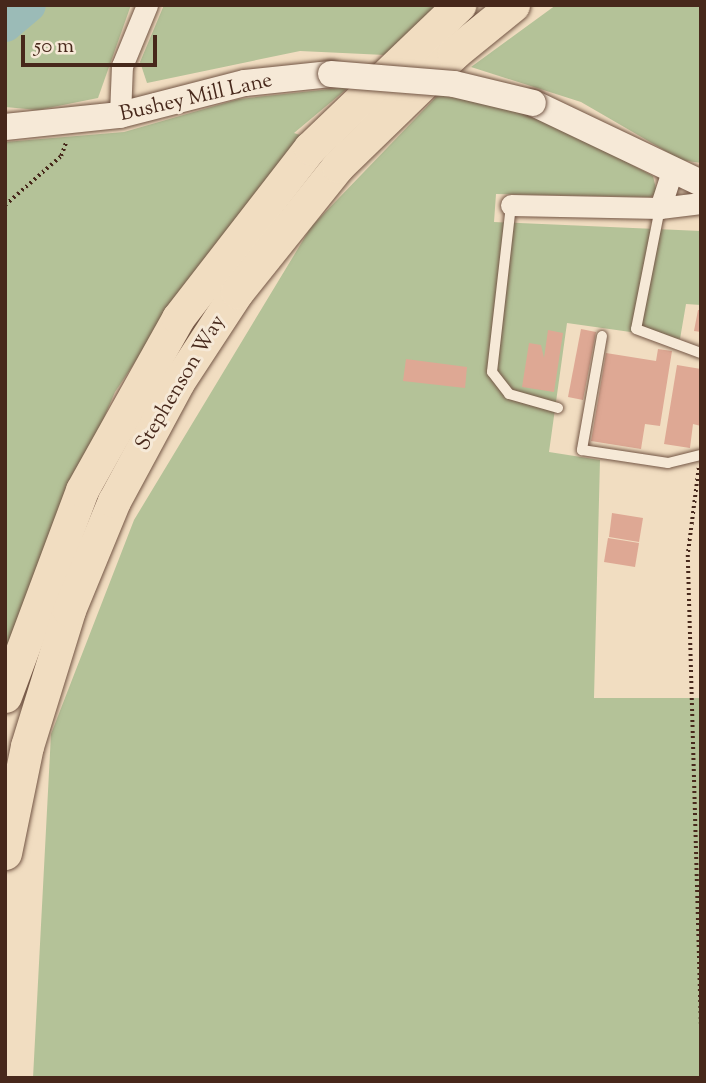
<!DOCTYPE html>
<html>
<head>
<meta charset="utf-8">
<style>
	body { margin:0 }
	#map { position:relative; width:706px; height:1083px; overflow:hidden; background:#f1ddc1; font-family:"Sorts Mill Goudy",serif }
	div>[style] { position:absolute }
	.green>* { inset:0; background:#b4c298 }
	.river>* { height:33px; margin:-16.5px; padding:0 16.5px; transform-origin:16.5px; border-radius:16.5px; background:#9bbbb7 }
	.building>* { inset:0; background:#dea894 }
	.path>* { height:3.5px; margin-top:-1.75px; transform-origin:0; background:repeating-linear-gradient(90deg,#47281b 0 2px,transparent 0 5.5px) }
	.roads { filter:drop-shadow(0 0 2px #725544) drop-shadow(0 0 2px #725544) }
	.service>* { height:10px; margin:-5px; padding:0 5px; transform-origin:5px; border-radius:5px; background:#f6e9d7 }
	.minor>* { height:21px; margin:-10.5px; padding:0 10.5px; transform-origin:10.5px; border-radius:10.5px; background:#f6e9d7 }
	.tertiary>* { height:26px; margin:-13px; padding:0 13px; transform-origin:13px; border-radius:13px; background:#f6e9d7 }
	.primary>* { height:33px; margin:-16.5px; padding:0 16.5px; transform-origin:16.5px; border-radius:16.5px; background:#f1ddc1 }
	.bridges { filter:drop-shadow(0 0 2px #725544) drop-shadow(0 0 2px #725544) }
	.tertiary-bridge>* { height:26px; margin:-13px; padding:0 13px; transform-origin:13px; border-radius:13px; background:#f6e9d7 }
	span { translate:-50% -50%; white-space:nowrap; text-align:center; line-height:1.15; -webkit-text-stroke:6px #f6e9d7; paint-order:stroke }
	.street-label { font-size:21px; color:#47281b }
	.frame { position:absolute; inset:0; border:7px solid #47281b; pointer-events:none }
	.scale { position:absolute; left:21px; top:35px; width:136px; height:32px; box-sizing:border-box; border:4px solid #47281b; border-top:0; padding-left:9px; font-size:21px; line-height:24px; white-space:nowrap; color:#47281b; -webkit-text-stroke:5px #f6e9d7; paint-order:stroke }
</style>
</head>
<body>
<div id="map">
	<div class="green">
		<i style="clip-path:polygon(5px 5px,131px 5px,98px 98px,38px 110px,5px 107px)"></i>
		<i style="clip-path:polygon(164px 5px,442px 5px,385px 55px,300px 51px,147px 83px,140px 62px)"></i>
		<i style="clip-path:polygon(556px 5px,701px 5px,701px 163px,681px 160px,581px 102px,471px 67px)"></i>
		<i style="clip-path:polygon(349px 87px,294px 133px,303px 136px,206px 256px,115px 392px,47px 551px,5px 671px,5px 142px,124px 132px,239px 99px)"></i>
		<i style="clip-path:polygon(438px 95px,502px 106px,561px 127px,653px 176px,657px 193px,650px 197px,496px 194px,494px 222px,701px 231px,701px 305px,686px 304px,680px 339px,567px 323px,549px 452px,600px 460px,594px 698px,701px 698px,701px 1078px,33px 1078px,51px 734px,134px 520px,311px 227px)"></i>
	</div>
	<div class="river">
		<i style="left:5px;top:25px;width:31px;rotate:-40deg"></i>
	</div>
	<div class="building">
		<i style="clip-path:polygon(698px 310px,701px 310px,701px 332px,694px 331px)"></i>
		<i style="clip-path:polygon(581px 329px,596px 332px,583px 400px,568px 397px)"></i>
		<i style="clip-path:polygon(548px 330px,563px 333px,554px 392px,522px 387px,529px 343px,541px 345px,544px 358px)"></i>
		<i style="clip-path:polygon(658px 349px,672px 351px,660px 426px,645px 424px,641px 449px,591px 441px,606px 353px,656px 361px)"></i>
		<i style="clip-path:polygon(406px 359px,467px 367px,465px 388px,403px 381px)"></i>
		<i style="clip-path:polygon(677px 365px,701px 369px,701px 426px,693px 424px,690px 448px,664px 444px)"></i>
		<i style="clip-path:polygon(612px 513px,643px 518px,639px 542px,609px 537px)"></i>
		<i style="clip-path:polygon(608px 538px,639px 543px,635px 567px,604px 562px)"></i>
	</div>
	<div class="path">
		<i style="left:5px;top:205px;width:74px;rotate:-41.2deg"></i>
		<i style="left:61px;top:156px;width:15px;rotate:-70deg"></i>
		<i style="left:699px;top:468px;width:88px;rotate:97.2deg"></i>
		<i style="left:688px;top:555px;width:471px;rotate:88.4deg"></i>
	</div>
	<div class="roads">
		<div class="service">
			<i style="left:511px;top:205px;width:168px;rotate:96.5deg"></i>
			<i style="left:492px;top:372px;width:28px;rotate:52deg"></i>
			<i style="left:509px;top:394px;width:51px;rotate:15.9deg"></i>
			<i style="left:660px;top:208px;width:123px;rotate:101.2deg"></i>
			<i style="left:636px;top:329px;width:69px;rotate:20.3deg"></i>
			<i style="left:602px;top:336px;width:116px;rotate:100deg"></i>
			<i style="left:582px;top:450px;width:87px;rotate:8.6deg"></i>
			<i style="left:668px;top:463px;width:34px;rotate:-14deg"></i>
		</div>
		<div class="minor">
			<i style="left:120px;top:115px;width:49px;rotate:-87.7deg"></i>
			<i style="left:122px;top:66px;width:66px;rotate:-67.7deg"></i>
			<i style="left:511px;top:205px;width:149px;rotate:1.2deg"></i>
			<i style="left:660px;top:208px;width:39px;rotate:-72deg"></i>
			<i style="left:660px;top:208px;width:41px;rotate:-7deg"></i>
		</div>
		<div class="tertiary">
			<i style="left:533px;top:103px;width:186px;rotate:25.5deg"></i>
			<i style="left:5px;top:127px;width:116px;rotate:-6deg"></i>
			<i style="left:120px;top:115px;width:129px;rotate:-14.4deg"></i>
			<i style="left:245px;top:83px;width:86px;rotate:-6deg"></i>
		</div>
		<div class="primary">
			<i style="left:5px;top:696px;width:220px;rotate:-69.5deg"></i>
			<i style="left:82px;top:490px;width:197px;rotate:-60.8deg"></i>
			<i style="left:178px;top:318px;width:215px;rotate:-52.2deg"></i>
			<i style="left:310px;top:148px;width:207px;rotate:-43.8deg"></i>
			<i style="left:5px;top:853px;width:109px;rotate:-78.4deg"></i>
			<i style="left:27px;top:746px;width:142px;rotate:-72.8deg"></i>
			<i style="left:69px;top:610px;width:118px;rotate:-67.6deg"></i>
			<i style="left:114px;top:501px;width:135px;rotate:-61.7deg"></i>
			<i style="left:178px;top:382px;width:108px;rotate:-56.8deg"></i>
			<i style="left:237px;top:292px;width:161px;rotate:-51.3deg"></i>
			<i style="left:338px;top:166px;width:162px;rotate:-44.2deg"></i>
			<i style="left:454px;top:53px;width:76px;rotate:-39.1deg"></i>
		</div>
	</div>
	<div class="bridges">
		<div class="tertiary-bridge">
			<i style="left:331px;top:74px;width:123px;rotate:4.6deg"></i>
			<i style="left:454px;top:84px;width:81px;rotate:13.5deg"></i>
		</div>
	</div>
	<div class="street-label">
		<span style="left:196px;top:98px;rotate:-13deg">Bushey Mill Lane</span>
		<span style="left:181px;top:383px;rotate:-59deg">Stephenson Way</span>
	</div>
	<div class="frame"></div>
	<div class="scale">50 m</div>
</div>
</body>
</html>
